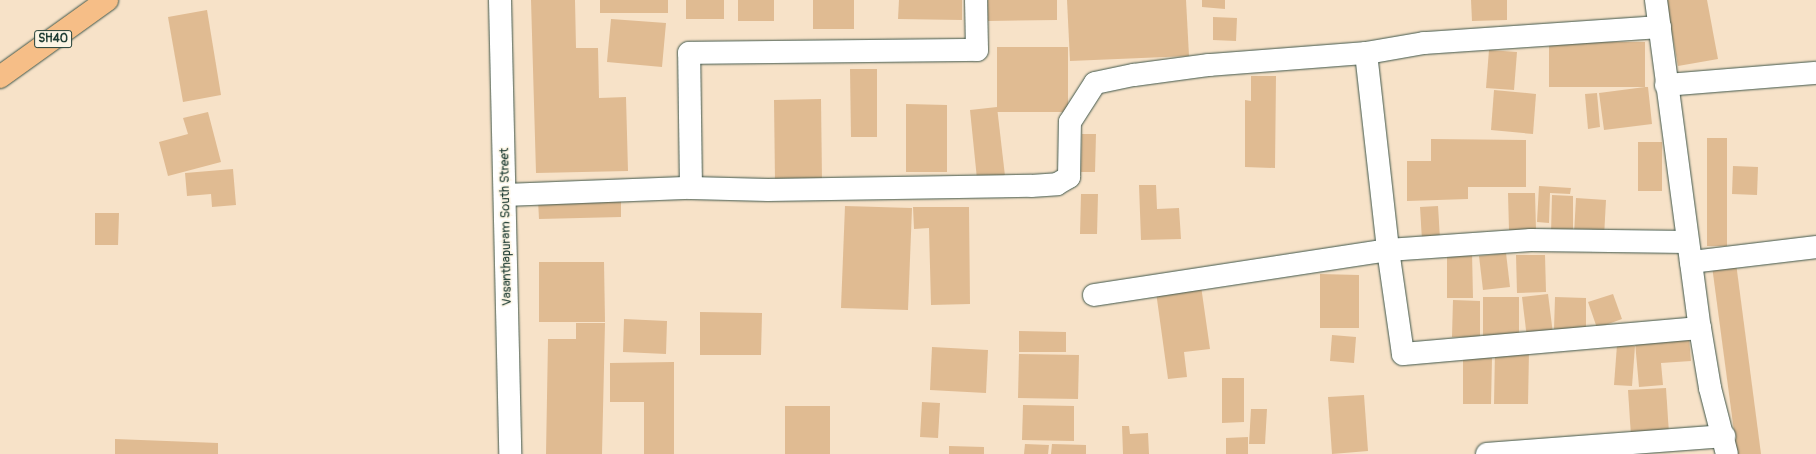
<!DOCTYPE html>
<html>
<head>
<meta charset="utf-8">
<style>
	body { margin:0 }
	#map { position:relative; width:1816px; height:454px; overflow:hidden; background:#f7e2c8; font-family:Pangolin,sans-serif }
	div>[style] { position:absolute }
	.building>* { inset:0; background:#e0bb92 }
	.roads { filter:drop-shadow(0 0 1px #3f564a) drop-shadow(0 0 1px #3f564a) }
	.street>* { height:22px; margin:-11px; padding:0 11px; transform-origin:11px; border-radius:11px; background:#fff }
	.primary>* { height:22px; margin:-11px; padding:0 11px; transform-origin:11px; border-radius:11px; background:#f6be87 }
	span { translate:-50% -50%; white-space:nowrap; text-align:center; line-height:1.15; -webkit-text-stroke:3px #fcf5e5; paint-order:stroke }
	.shield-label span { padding:1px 3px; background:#fcf5e5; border:1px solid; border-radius:3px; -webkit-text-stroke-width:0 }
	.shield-label { font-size:12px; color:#1f3d34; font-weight:700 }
	.street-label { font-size:13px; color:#1f3d34 }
</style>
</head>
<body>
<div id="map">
	<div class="building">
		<i style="clip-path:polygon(531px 0,575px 0,576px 48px,598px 48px,599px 98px,626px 97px,628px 171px,536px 173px)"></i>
		<i style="clip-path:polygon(600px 0,668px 0,668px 13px,600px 13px)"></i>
		<i style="clip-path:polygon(686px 0,724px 0,724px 19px,686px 19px)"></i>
		<i style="clip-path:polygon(738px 0,774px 0,774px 21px,738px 21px)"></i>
		<i style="clip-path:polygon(813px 0,854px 0,854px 29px,813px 29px)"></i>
		<i style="clip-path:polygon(899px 0,962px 0,962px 20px,898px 19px)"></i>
		<i style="clip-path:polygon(988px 0,1057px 0,1057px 20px,988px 21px)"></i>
		<i style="clip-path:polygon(1067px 0,1186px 0,1189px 56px,1070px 61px)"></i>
		<i style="clip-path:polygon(1202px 0,1225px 0,1225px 9px,1202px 7px)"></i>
		<i style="clip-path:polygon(1471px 0,1507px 0,1507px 20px,1472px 21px)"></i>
		<i style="clip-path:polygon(1666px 0,1707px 0,1718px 59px,1678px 66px)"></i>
		<i style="clip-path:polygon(207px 10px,221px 95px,183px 102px,168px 17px)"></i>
		<i style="clip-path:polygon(1213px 17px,1237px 18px,1236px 41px,1213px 40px)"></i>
		<i style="clip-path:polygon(611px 19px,666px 23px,662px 67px,607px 62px)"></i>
		<i style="clip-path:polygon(1549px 42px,1645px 42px,1645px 87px,1648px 87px,1652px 124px,1604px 130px,1599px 93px,1645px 87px,1549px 87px)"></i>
		<i style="clip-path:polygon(997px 47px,1068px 47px,1068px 112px,997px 112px)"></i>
		<i style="clip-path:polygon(1489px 50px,1517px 52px,1514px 90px,1486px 88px)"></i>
		<i style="clip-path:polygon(850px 69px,877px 69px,877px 137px,851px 137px)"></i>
		<i style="clip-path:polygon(1251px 76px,1276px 76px,1275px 168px,1245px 167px,1245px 100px,1251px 101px)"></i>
		<i style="clip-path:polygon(1494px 90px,1536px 94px,1533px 134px,1491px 130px)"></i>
		<i style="clip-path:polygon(1597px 93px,1600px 127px,1588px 129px,1585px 94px)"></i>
		<i style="clip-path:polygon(821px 99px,822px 181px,775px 181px,774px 100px)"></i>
		<i style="clip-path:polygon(906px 104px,947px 105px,947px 172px,906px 172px)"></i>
		<i style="clip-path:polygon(997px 107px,1005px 176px,977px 179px,970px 110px)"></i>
		<i style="clip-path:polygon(208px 112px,221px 162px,168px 176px,159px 142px,188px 134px,183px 118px)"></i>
		<i style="clip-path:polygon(1082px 134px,1096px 134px,1095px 172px,1081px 172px)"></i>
		<i style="clip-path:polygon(1707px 138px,1727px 138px,1727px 246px,1707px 246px)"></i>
		<i style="clip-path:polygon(1431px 139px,1526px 140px,1526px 187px,1468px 187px,1468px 199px,1407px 201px,1407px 161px,1431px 161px)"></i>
		<i style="clip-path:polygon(1638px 142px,1662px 142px,1662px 191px,1638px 191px)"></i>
		<i style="clip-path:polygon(1733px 166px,1758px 167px,1757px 195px,1732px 194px)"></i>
		<i style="clip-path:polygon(233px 169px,236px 205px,212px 207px,211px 194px,187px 196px,185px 173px)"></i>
		<i style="clip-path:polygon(1139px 185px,1156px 185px,1157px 209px,1179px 208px,1181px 239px,1141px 240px)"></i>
		<i style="clip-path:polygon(1539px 186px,1571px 188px,1570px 194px,1550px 193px,1549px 223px,1537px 222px)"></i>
		<i style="clip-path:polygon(1508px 193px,1535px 193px,1536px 230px,1509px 230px)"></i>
		<i style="clip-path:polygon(1081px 194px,1098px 194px,1097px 234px,1080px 234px)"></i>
		<i style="clip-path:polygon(1552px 195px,1573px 196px,1573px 234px,1551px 234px)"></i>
		<i style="clip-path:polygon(1576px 198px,1606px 200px,1604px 237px,1574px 235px)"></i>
		<i style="clip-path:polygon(621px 199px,621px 217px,539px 219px,538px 200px)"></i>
		<i style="clip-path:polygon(845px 206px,912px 208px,908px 310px,841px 308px)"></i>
		<i style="clip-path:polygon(1438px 206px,1440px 239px,1422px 240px,1420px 207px)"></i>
		<i style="clip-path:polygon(913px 207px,969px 207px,970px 304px,931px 305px,929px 228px,914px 229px)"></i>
		<i style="clip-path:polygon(95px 213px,119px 213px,118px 245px,95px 245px)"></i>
		<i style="clip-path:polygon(1447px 252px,1472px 252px,1473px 298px,1447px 298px)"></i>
		<i style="clip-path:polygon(1506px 253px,1510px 287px,1483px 290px,1479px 256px)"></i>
		<i style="clip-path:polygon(1516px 255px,1545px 255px,1546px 292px,1517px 293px)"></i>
		<i style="clip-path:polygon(539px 262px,604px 262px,605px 322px,539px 322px)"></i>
		<i style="clip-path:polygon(1736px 263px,1761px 454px,1737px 454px,1712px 266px)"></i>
		<i style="clip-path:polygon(1320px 274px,1359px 275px,1359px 328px,1320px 328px)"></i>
		<i style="clip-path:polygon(1201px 286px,1210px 349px,1184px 352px,1187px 377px,1168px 379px,1156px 292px)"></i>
		<i style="clip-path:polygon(1548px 294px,1553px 334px,1527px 338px,1522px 297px)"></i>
		<i style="clip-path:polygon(1613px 294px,1622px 319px,1597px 328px,1588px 302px)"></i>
		<i style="clip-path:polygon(1483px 297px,1519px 297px,1519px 337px,1483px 337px)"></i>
		<i style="clip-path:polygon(1555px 297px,1586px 298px,1586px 329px,1554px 329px)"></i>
		<i style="clip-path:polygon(1453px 300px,1480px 301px,1480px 337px,1452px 337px)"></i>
		<i style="clip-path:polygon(700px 312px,762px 313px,761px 355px,700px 355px)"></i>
		<i style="clip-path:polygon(624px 319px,667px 321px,666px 354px,623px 352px)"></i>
		<i style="clip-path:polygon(576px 323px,605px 323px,602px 454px,546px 454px,548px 339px,576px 339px)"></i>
		<i style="clip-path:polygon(1019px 331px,1066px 332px,1066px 352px,1019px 352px)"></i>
		<i style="clip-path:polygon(1332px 335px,1356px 337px,1354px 363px,1330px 361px)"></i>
		<i style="clip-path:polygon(1689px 338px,1691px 361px,1661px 363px,1663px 385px,1639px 387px,1635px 342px)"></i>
		<i style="clip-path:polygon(1617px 345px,1635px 346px,1632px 386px,1614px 385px)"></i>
		<i style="clip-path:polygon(932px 347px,988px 350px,986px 393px,930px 390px)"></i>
		<i style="clip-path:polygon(1495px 351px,1529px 351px,1528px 404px,1494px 404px)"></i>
		<i style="clip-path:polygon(1019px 354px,1079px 355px,1078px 399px,1018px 398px)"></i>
		<i style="clip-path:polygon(1463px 358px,1492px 358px,1491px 404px,1463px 404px)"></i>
		<i style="clip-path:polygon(674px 362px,674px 454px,644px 454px,644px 402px,610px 402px,610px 363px)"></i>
		<i style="clip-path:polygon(1222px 378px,1244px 378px,1244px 422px,1222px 423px)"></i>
		<i style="clip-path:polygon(1666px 388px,1669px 434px,1631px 436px,1628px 390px)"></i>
		<i style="clip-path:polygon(1364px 395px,1368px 451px,1332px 454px,1328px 397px)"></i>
		<i style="clip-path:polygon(922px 402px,940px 403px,938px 438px,920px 437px)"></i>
		<i style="clip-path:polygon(1023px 405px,1074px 406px,1074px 441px,1022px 440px)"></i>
		<i style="clip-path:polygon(785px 406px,830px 406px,830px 454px,785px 454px)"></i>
		<i style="clip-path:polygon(1251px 409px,1267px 409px,1265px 444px,1249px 444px)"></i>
		<i style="clip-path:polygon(1122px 426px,1129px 426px,1130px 434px,1148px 433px,1149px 454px,1123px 454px)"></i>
		<i style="clip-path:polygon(1248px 437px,1248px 454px,1226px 454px,1226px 438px)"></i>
		<i style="clip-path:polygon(115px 439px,218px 443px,218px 454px,115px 454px)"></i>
		<i style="clip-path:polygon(1025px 444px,1049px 445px,1048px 454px,1024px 454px)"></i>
		<i style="clip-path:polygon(1052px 444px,1086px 445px,1086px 454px,1051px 454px)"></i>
		<i style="clip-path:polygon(949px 446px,984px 447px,984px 454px,949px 454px)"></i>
	</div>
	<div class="roads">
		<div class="street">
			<i style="left:500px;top:0;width:454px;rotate:88.7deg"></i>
			<i style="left:1656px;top:0;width:331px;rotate:82.4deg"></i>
			<i style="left:1700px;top:328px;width:61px;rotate:80.5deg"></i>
			<i style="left:1710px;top:388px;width:68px;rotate:75.6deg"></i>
			<i style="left:1660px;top:27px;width:237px;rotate:176.1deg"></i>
			<i style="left:1424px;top:43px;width:59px;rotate:170.2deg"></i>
			<i style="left:1366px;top:53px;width:198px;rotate:83.6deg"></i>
			<i style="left:1388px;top:250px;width:105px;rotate:81.8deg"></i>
			<i style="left:1403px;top:354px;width:298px;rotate:-5deg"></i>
			<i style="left:1666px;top:85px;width:150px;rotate:-4.6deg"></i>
			<i style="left:691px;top:188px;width:135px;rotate:-90.8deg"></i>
			<i style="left:689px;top:53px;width:288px;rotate:-0.6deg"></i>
			<i style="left:977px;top:50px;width:50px;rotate:-91.1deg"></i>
			<i style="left:505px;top:195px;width:186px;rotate:-2.2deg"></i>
			<i style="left:691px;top:188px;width:77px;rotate:1.5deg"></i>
			<i style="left:768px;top:190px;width:263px;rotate:-0.9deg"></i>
			<i style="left:1031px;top:186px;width:26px;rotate:-4deg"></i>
			<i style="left:1057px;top:184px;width:14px;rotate:-30deg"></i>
			<i style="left:1069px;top:177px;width:55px;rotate:-89deg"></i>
			<i style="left:1070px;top:122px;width:46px;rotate:-57.3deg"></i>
			<i style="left:1095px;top:83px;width:40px;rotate:-12deg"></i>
			<i style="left:1134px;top:75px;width:76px;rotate:-7.6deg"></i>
			<i style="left:1209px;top:65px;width:157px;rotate:-4.4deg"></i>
			<i style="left:1691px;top:262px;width:126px;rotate:-6.8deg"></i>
			<i style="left:1094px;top:295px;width:297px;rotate:-8.7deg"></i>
			<i style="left:1388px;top:250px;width:143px;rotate:-4deg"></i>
			<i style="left:1531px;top:240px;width:156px;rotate:0.7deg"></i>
			<i style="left:1487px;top:454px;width:238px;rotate:-4.3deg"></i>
		</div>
		<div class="primary">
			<i style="left:0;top:77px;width:132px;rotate:-35.7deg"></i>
		</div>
	</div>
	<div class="shield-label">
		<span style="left:53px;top:39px">SH40</span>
	</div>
	<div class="street-label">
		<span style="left:506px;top:227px;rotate:-91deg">Vasanthapuram South Street</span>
	</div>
</div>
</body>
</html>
